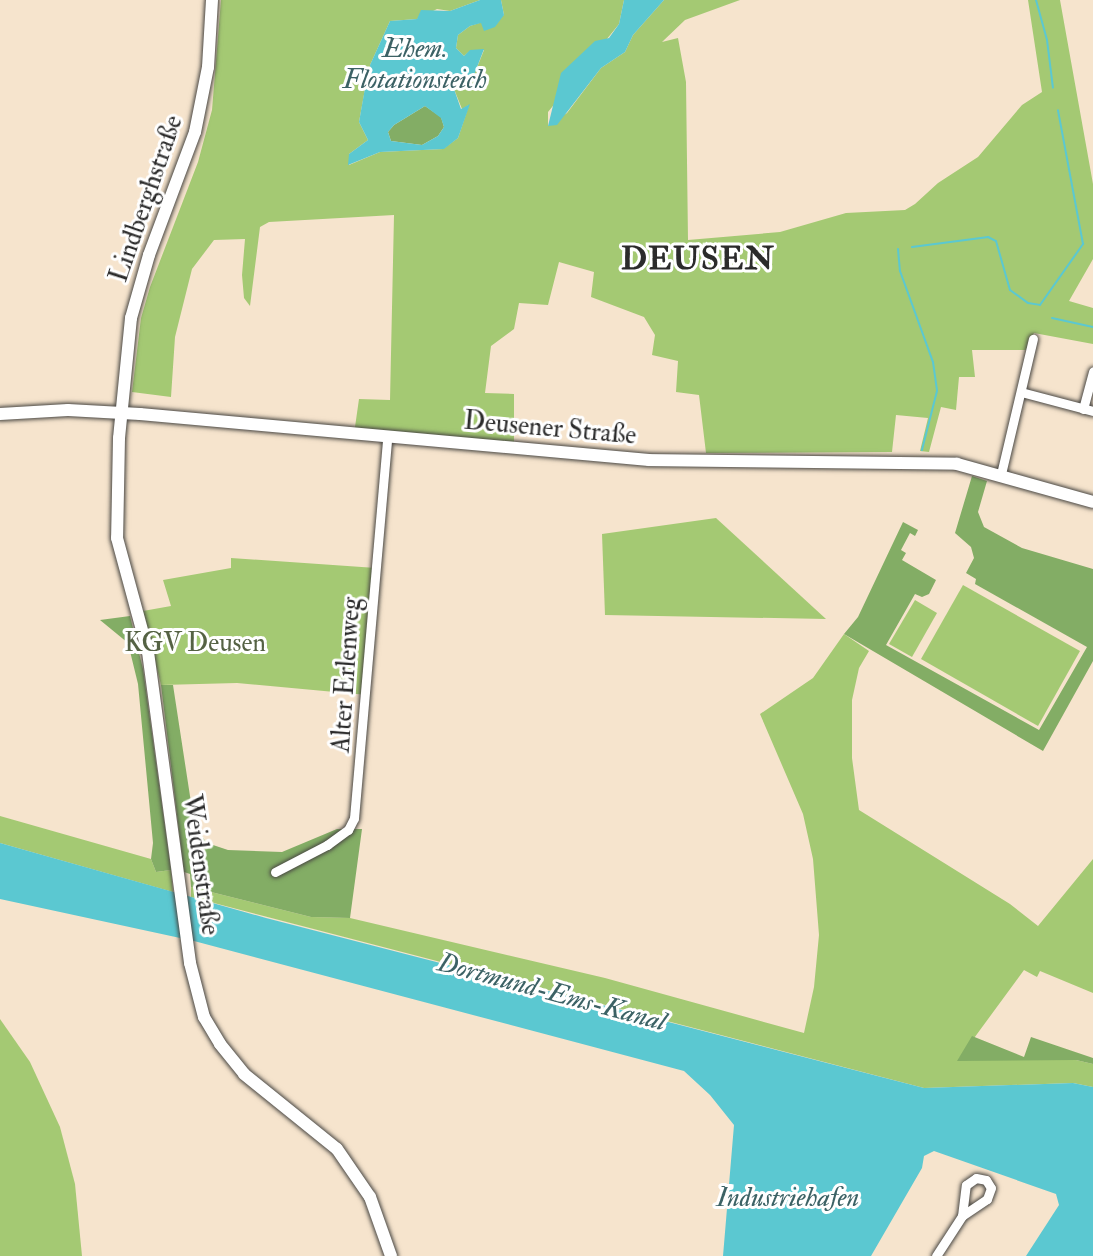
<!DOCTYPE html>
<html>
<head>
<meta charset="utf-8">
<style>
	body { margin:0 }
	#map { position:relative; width:1093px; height:1256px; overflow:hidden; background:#f6e4cd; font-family:"IM FELL Double Pica",serif }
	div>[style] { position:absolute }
	.green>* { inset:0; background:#a4c973 }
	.forest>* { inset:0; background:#83ad65 }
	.water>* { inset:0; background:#5bc8d1 }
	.stream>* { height:2px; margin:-1px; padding:0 1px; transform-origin:1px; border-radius:1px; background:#5bc8d1 }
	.roads { filter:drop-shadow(0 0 2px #494743) drop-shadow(0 0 2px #494743) }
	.street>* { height:9px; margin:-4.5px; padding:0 4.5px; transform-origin:4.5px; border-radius:4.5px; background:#fff }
	.secondary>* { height:12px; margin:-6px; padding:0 6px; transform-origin:6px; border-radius:6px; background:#fff }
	span { translate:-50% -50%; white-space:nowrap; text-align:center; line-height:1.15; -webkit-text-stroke:6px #fff; paint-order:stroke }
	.street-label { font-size:26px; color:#2b2b2b }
	.park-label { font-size:26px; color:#556244 }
	.water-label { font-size:27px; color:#3c6265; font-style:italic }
	.district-label { font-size:32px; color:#2b2b2b; font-weight:700; letter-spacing:1.5px }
</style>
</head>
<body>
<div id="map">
	<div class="green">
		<i style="clip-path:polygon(221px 0,480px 0,450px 11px,437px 9px,417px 19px,390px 21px,370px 65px,372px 87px,365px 89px,359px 122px,368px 140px,349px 154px,349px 165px,380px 152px,443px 149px,458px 138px,469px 105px,462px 109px,454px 89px,474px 75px,484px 50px,471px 50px,464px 56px,456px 48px,458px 35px,470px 26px,504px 15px,501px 0,624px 0,619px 24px,548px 112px,548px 126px,567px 113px,601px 68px,625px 52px,633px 35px,664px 0,740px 0,685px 20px,662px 42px,678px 38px,686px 82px,688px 240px,780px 232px,846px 213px,905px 210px,915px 204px,938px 183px,978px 157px,1022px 105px,1042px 92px,1028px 0,1060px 0,1093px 184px,1093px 259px,1069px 301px,1093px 308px,1093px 344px,1034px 333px,1026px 350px,972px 350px,975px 377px,959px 377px,956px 410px,941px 407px,929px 452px,920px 451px,928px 418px,896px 415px,892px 452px,706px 453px,699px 395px,676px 392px,678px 361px,652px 355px,655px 335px,644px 317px,591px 297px,594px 272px,559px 262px,548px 305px,519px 303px,514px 329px,491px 346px,485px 393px,514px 394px,514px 449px,354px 434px,359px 399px,390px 400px,394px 215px,269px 222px,260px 227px,250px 306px,244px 298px,242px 275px,245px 239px,214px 240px,192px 269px,175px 337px,171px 397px,132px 392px,141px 318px,150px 287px,198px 162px,212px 110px)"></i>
		<i style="clip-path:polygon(716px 518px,826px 619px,605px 615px,602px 534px)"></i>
		<i style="clip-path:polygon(231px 558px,376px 568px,367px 695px,237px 683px,161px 685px,143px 611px,171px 606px,163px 580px,231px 568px)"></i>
		<i style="clip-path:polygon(963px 585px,1080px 651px,1038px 726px,921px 659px)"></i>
		<i style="clip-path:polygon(915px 600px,937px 613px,912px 657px,889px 644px)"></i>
		<i style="clip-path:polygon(844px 634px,869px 651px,859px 668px,852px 700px,852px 758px,859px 810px,1010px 904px,1038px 926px,1093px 859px,1093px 993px,1040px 971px,1037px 977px,1024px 970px,958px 1060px,1076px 1060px,1093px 1064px,1093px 1087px,1073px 1083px,924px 1088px,191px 897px,191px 887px,311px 917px,350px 918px,605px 978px,804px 1033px,814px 987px,819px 935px,813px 859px,803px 814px,760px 714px,813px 678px)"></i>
		<i style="clip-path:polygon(0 816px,151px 859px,156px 872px,171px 870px,173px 892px,0 843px)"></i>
		<i style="clip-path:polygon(0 1019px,30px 1062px,60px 1127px,75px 1184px,82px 1256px,0 1256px)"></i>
	</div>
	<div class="forest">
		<i style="clip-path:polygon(425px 106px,441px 117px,444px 127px,438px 136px,422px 145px,391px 141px,388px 132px,394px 125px)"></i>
		<i style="clip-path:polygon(972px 476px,987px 481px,978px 512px,984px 527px,1022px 548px,1093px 569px,1093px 661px,1043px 751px,844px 634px,858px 617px,903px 522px,918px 530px,915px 536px,910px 533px,901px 550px,906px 553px,902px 560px,936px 580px,929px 594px,922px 597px,915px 594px,886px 645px,1039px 730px,1087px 647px,975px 584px,976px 579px,966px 573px,974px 558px,971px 547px,955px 533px)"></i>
		<i style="clip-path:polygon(130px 616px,143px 669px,171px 870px,156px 872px,151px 859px,153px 843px,138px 684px,128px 643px,100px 620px)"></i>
		<i style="clip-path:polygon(161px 685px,173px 685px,190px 796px,197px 830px,207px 843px,228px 850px,282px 852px,337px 829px,362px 829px,350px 918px,311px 917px,191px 887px,190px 874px,184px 872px)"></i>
		<i style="clip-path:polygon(972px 1036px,1024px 1057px,1031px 1037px,1093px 1058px,1093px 1064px,1076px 1060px,957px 1061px)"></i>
	</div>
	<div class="water">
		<i style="clip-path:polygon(evenodd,480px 0,501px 0,504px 15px,495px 27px,484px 31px,481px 23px,470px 26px,458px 35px,456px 48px,464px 56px,470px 50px,484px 49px,474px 75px,454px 89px,461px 109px,470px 104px,458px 138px,444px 149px,380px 152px,348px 165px,349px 154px,368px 140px,359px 122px,365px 88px,372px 87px,370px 65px,390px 21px,417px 19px,421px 10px,450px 11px,480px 0,425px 106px,441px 118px,444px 127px,438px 136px,422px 145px,391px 141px,388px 132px,394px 125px,425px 106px)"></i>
		<i style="clip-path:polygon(624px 0,664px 0,633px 35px,625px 52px,601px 68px,557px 125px,548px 126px,561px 73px,595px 41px,609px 38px,619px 24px)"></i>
		<i style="clip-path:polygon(0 843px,266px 918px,924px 1088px,1073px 1083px,1093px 1087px,1093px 1256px,1026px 1256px,1059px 1205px,1056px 1194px,934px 1151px,924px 1156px,922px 1168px,871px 1256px,723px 1256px,734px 1125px,710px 1095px,684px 1071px,194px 941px,0 899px)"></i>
	</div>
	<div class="stream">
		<i style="left:1036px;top:0;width:41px;rotate:74.6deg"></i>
		<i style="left:1047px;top:40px;width:48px;rotate:82.9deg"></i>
		<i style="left:912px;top:247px;width:77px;rotate:-7.5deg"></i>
		<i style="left:988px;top:237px;width:9px;rotate:27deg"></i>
		<i style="left:996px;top:241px;width:51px;rotate:74.1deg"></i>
		<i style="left:1010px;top:290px;width:22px;rotate:36deg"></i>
		<i style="left:1028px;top:303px;width:12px;rotate:9deg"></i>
		<i style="left:1040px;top:305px;width:75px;rotate:-54.8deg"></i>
		<i style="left:1083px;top:244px;width:136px;rotate:-100.6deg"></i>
		<i style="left:898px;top:249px;width:22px;rotate:85deg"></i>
		<i style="left:900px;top:271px;width:97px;rotate:70.1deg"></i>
		<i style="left:933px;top:362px;width:29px;rotate:82deg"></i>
		<i style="left:937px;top:391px;width:61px;rotate:104.3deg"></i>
		<i style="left:1052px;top:318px;width:42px;rotate:12.4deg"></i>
	</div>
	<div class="roads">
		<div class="street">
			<i style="left:1021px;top:392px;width:74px;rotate:14.8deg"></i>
			<i style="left:1083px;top:409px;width:39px;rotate:-75deg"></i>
			<i style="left:1001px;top:474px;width:139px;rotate:-76.7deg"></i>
			<i style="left:275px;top:872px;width:59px;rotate:-27.4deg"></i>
			<i style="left:327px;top:845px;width:26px;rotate:-36deg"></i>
			<i style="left:348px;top:830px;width:13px;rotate:-63deg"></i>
			<i style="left:354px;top:818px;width:382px;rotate:-85deg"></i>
			<i style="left:936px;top:1256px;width:48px;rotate:-57deg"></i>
			<i style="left:962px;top:1216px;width:31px;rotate:-83deg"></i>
			<i style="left:966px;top:1185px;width:12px;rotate:-35deg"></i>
			<i style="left:976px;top:1178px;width:10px;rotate:11deg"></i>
			<i style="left:986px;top:1180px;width:9px;rotate:58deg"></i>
			<i style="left:991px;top:1188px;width:12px;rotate:110deg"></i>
			<i style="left:987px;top:1199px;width:30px;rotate:146deg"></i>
		</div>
		<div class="secondary">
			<i style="left:212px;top:0;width:67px;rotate:93.4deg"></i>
			<i style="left:208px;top:67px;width:66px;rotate:101.3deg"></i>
			<i style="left:195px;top:132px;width:131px;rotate:110.5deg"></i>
			<i style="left:149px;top:255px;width:66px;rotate:105.9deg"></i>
			<i style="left:131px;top:318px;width:121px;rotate:95.7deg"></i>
			<i style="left:119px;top:438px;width:100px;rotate:91.1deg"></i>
			<i style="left:117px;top:538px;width:118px;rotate:74.8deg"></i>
			<i style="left:148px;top:652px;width:314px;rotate:82.3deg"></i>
			<i style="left:190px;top:963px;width:56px;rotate:75.5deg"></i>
			<i style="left:204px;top:1017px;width:31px;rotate:59deg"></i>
			<i style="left:220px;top:1044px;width:38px;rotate:51deg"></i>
			<i style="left:244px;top:1074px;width:119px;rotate:38.9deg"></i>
			<i style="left:337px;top:1149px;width:58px;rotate:55.5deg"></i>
			<i style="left:370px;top:1197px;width:63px;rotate:70.4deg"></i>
			<i style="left:0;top:414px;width:68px;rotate:-3.4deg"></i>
			<i style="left:68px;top:410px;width:72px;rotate:3.2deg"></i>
			<i style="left:140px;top:414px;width:511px;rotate:5.16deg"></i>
			<i style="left:649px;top:460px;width:308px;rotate:0.7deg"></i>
			<i style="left:957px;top:464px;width:141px;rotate:15.6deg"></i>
		</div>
	</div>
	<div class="street-label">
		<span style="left:147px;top:199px;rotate:-71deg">Lindberghstraße</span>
		<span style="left:550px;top:429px;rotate:5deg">Deusener Straße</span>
		<span style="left:347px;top:675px;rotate:-86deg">Alter Erlenweg</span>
		<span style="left:200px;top:865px;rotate:82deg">Weidenstraße</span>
	</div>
	<div class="park-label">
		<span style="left:195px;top:644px">KGV Deusen</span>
	</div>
	<div class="water-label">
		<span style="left:415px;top:64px">Ehem.<br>Flotationsteich</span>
		<span style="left:552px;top:992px;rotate:15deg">Dortmund-Ems-Kanal</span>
		<span style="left:788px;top:1198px">Industriehafen</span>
	</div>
	<div class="district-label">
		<span style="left:698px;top:259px">DEUSEN</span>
	</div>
</div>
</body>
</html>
